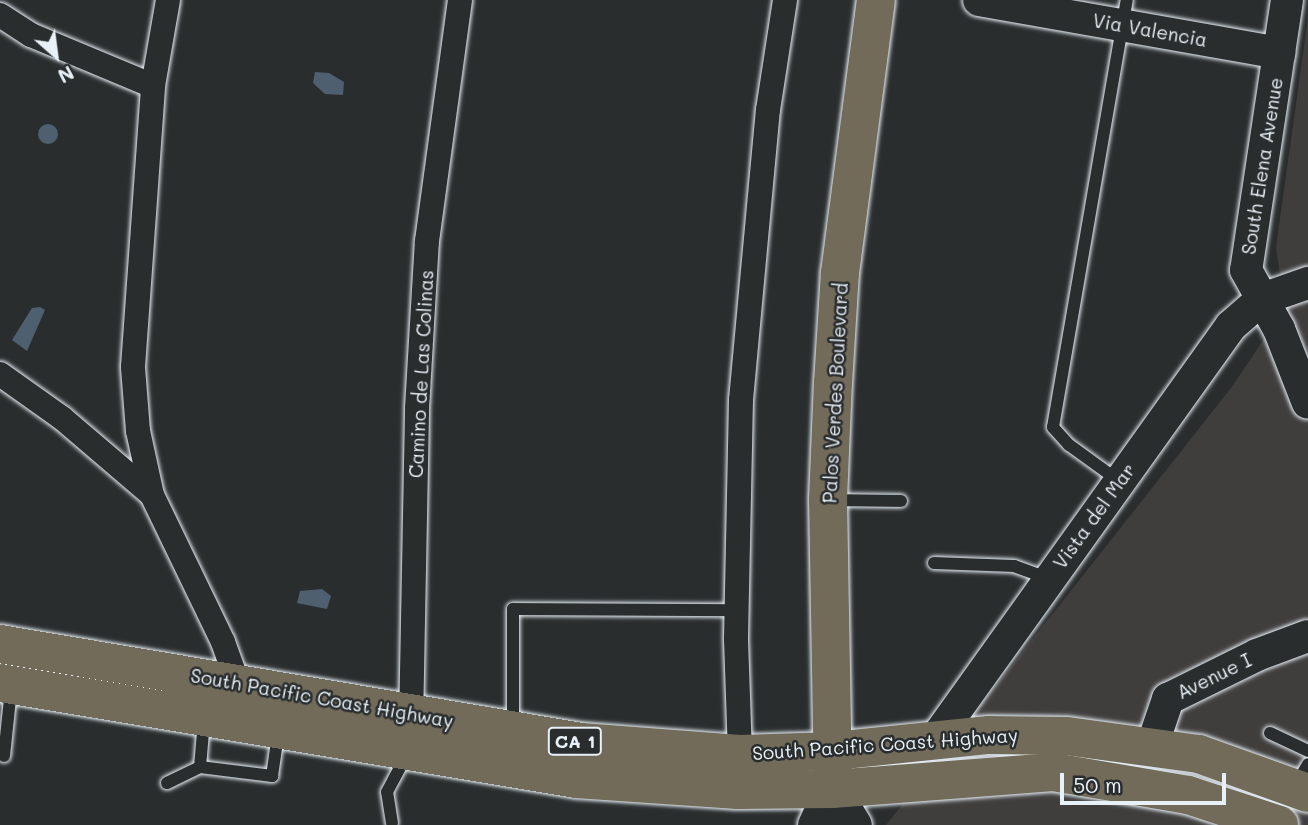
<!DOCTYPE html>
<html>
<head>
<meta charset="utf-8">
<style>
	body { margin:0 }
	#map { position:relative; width:1308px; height:825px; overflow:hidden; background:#2a2d2e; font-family:Mali,sans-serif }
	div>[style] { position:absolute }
	.built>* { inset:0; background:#403e3d }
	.water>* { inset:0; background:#4e6070 }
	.round { border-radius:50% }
	.roads { filter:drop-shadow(0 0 2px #e8f1f8) drop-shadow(0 0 2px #e8f1f8) }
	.service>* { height:12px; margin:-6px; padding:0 6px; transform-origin:6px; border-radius:6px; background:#2a2d2e }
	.minor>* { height:24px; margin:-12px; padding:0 12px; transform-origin:12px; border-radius:12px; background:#2a2d2e }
	.tertiary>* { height:32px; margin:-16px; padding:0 16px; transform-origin:16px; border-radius:16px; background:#2a2d2e }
	.secondary>* { height:35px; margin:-17.5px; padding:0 17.5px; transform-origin:17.5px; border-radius:17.5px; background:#2a2d2e }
	.primary>* { height:38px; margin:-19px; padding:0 19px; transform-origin:19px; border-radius:19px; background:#726b5a }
	.trunk>* { height:38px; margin:-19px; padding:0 19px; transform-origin:19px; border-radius:19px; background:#726b5a }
	span { translate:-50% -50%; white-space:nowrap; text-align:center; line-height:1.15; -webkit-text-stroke:5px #2a2d2e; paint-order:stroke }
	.shield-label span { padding:2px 5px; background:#2a2d2e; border:2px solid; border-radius:5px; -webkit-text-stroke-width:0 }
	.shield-label { font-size:18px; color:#e8f1f8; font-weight:700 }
	.street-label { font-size:19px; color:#e8f1f8 }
	.north { position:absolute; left:21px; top:21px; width:70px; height:70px; -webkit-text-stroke:5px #2a2d2e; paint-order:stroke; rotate:152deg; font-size:19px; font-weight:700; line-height:28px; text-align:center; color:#e8f1f8 }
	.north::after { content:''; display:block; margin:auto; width:24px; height:32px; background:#e8f1f8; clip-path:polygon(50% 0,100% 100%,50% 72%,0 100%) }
	.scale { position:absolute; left:1060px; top:773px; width:166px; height:32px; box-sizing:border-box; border:4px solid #e8f1f8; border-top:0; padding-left:9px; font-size:21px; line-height:24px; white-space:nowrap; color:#e8f1f8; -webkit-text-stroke:5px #2a2d2e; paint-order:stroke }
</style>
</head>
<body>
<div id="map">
	<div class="built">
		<i style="clip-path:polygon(1308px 18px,1308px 825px,886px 825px,1231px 388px,1285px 308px,1276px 247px)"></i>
	</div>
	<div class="water">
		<i style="clip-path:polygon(315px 72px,329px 73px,344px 82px,343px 95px,325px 94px,313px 83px)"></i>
		<i class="round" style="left:38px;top:124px;width:20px;height:20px"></i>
		<i style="clip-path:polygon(40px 307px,45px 310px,27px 351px,12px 340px,32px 308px)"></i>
		<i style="clip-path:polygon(322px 589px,331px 596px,327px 609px,297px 603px,300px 591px)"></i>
	</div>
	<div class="roads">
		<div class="service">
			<i style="left:1119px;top:481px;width:62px;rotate:-144.2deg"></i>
			<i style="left:1069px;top:445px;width:24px;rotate:-132deg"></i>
			<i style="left:1053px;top:427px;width:433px;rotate:-80.2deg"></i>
			<i style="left:832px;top:500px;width:69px;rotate:0.8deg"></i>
			<i style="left:934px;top:563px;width:80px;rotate:2.1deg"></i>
			<i style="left:1014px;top:566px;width:37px;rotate:20deg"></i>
			<i style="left:513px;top:725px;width:116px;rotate:-90deg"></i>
			<i style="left:513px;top:609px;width:223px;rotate:0.3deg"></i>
			<i style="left:1270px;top:733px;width:42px;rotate:25.3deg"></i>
			<i style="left:4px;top:756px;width:67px;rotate:-84deg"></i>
			<i style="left:200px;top:767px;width:47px;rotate:-85.1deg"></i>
			<i style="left:167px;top:783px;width:37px;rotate:-26deg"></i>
			<i style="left:200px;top:767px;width:73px;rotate:7.1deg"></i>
			<i style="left:272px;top:776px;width:41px;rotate:-81.7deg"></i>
			<i style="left:1296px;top:785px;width:24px;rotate:-60deg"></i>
			<i style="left:392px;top:823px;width:31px;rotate:-99deg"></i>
			<i style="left:387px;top:792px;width:40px;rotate:-62deg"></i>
		</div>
		<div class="minor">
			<i style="left:0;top:15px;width:37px;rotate:33deg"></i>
			<i style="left:31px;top:35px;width:132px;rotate:22.7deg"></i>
			<i style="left:0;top:374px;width:76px;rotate:35.4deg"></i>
			<i style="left:62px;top:418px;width:118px;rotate:40.5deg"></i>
			<i style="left:152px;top:495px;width:163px;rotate:64.2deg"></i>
			<i style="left:223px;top:642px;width:41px;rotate:70.3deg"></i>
			<i style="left:237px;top:681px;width:14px;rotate:107deg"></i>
			<i style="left:152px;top:495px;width:66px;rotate:-102.3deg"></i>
			<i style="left:138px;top:431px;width:64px;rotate:-94.5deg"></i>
			<i style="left:133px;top:367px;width:282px;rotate:-85.9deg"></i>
			<i style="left:153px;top:86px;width:87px;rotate:-80.1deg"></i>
			<i style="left:411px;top:725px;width:317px;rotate:-88.9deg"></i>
			<i style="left:417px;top:408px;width:167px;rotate:-86.6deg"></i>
			<i style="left:427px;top:241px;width:243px;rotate:-82.2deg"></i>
			<i style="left:740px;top:754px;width:116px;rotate:-92deg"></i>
			<i style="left:736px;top:638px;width:238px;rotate:-88.8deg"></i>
			<i style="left:741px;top:400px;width:291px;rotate:-84.7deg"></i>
			<i style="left:768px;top:110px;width:111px;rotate:-81.2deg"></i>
		</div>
		<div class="tertiary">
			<i style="left:979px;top:0;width:305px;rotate:10deg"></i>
			<i style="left:1287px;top:0;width:273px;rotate:98.6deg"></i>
			<i style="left:1246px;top:270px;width:68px;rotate:60.8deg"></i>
			<i style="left:1279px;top:329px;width:79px;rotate:68.6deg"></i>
			<i style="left:934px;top:741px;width:510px;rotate:-54.41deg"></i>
			<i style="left:1231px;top:326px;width:41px;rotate:-41.1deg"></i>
			<i style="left:1262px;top:299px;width:49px;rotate:-19.2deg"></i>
			<i style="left:1152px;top:746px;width:50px;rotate:-71.2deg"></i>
			<i style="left:1168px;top:699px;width:99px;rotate:-26.3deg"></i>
			<i style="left:1257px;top:655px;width:54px;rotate:-20.4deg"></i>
		</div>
		<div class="secondary">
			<i style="left:832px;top:789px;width:42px;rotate:58.6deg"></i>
			<i style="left:815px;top:825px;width:40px;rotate:-65deg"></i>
		</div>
		<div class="primary">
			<i style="left:833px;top:784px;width:284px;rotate:-91deg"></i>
			<i style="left:828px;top:500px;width:117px;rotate:-87.6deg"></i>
			<i style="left:833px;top:383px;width:110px;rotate:-86.4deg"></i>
			<i style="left:840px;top:273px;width:275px;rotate:-82.5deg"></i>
		</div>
		<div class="trunk">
			<i style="left:0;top:644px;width:589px;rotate:9.57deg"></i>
			<i style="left:581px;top:742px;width:159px;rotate:4.3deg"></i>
			<i style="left:740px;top:754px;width:94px;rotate:-1.8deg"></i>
			<i style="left:834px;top:751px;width:156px;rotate:-5.9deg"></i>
			<i style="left:989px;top:735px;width:77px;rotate:0.7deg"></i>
			<i style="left:1066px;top:736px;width:134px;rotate:7.7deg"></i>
			<i style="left:1199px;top:754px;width:116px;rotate:19.7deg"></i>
			<i style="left:0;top:683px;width:584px;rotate:9.46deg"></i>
			<i style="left:576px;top:779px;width:162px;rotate:3.9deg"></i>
			<i style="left:738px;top:790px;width:94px;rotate:-0.6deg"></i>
			<i style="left:832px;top:789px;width:222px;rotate:-4.4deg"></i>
			<i style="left:1053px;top:772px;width:137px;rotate:9.7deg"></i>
			<i style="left:1188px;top:795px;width:96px;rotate:18.2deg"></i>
		</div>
	</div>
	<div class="shield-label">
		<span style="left:575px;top:741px">CA 1</span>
	</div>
	<div class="street-label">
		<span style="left:1150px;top:30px;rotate:10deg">Via Valencia</span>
		<span style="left:1262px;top:166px;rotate:-81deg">South Elena Avenue</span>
		<span style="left:421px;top:374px;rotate:-87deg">Camino de Las Colinas</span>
		<span style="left:835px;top:393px;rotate:-87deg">Palos Verdes Boulevard</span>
		<span style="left:1094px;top:516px;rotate:-54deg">Vista del Mar</span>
		<span style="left:1214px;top:676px;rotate:-26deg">Avenue I</span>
		<span style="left:322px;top:698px;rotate:10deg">South Pacific Coast Highway</span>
		<span style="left:885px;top:744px;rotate:-4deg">South Pacific Coast Highway</span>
	</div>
	<div class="north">N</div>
	<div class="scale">50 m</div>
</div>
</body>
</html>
